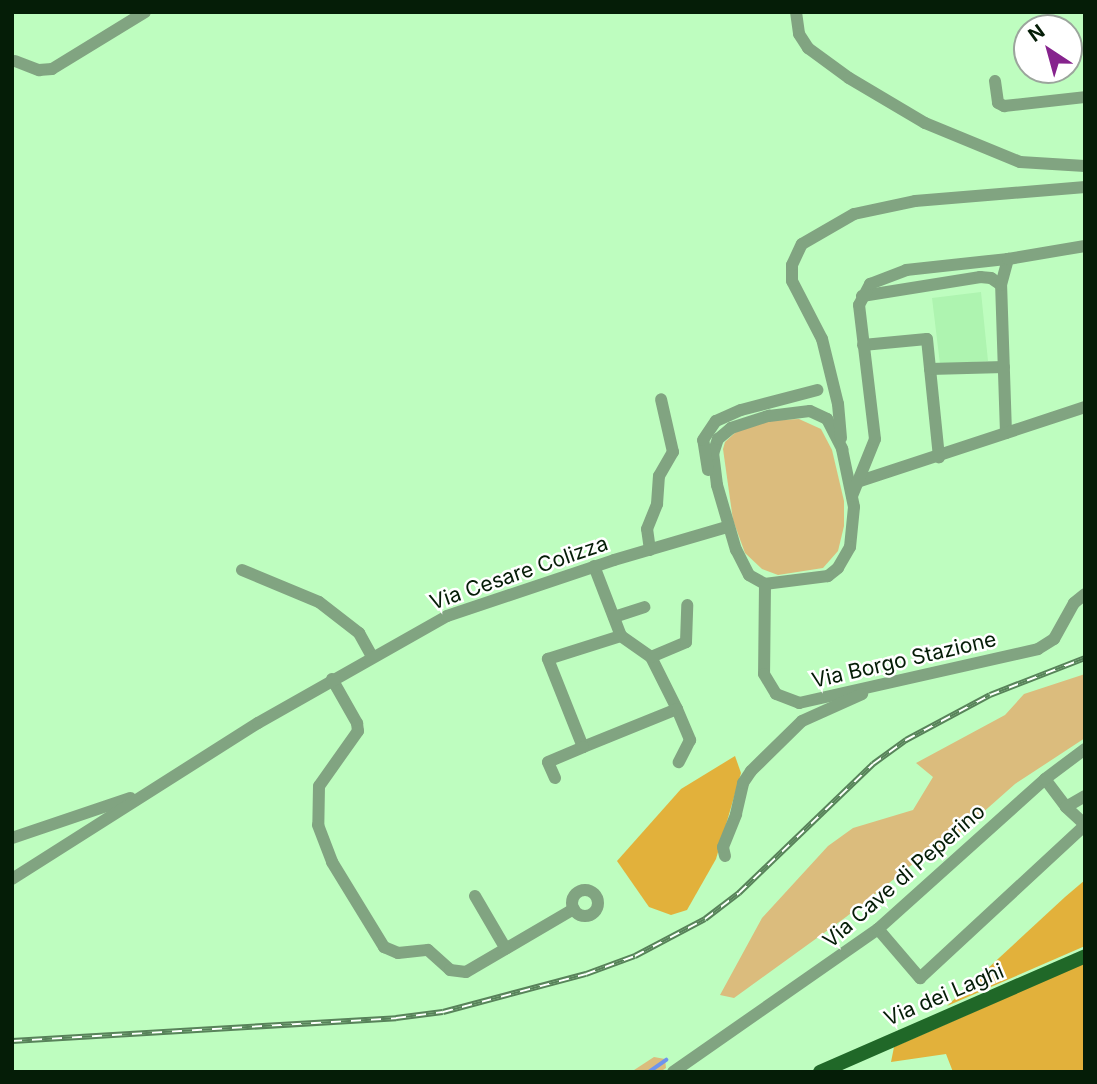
<!DOCTYPE html>
<html>
<head>
<meta charset="utf-8">
<style>
	body { margin:0 }
	#map { position:relative; width:1097px; height:1084px; overflow:hidden; background:#befdbf; font-family:Inter,sans-serif }
	div>[style] { position:absolute }
	.built>* { inset:0; background:#aef4b0 }
	.green>* { inset:0; background:#dbbc7d }
	.forest>* { inset:0; background:#e2b13b }
	.stream>* { height:3.5px; margin:-1.75px; padding:0 1.75px; transform-origin:1.75px; border-radius:1.75px; background:#6d94ee }
	.minor>* { height:12px; margin:-6px; padding:0 6px; transform-origin:6px; border-radius:6px; background:#81a481 }
	.minor>.ring { margin:-6px; padding:0; box-sizing:content-box; background:none; border:12px solid #81a481; border-radius:50% }
	.major>* { height:14px; margin:-7px; padding:0 7px; transform-origin:7px; border-radius:7px; background:#206828 }
	.rail>* { height:6px; margin-top:-3px; transform-origin:0; background:repeating-linear-gradient(90deg,#fff 0 10px,#58825a 0 20px); box-sizing:border-box; border-block:2px solid #58825a }
	span { translate:-50% -50%; white-space:nowrap; text-align:center; line-height:1.15; -webkit-text-stroke:5px #fff; paint-order:stroke }
	.street-label { font-size:21px; color:#051d07 }
	.frame { position:absolute; inset:0; border:14px solid #051d07; pointer-events:none }
	.north { position:absolute; left:1013px; top:14px; width:70px; height:70px; box-sizing:border-box; background:#fff; border:2px solid #9ba59c; border-radius:50%; rotate:324deg; font-size:19px; font-weight:700; line-height:28px; text-align:center; color:#051d07 }
	.north::after { content:''; display:block; margin:auto; width:24px; height:32px; background:#86238d; clip-path:polygon(50% 0,100% 100%,50% 72%,0 100%) }
</style>
</head>
<body>
<div id="map">
	<div class="built">
		<i style="clip-path:polygon(981px 292px,988px 361px,940px 364px,932px 298px)"></i>
	</div>
	<div class="green">
		<i style="clip-path:polygon(799px 419px,821px 429px,832px 450px,844px 501px,844px 526px,838px 551px,823px 568px,778px 575px,762px 569px,745px 553px,733px 520px,723px 449px,725px 442px,738px 430px,763px 421px)"></i>
		<i style="clip-path:polygon(1085px 674px,1085px 738px,1015px 784px,928px 861px,923px 856px,846px 917px,734px 998px,720px 995px,762px 918px,828px 846px,853px 828px,913px 810px,933px 777px,916px 763px,1005px 715px,1024px 694px)"></i>
		<i style="clip-path:polygon(654px 1057px,665px 1059px,666px 1068px,660px 1072px,631px 1072px)"></i>
	</div>
	<div class="forest">
		<i style="clip-path:polygon(735px 756px,741px 773px,716px 859px,687px 910px,671px 915px,649px 907px,617px 861px,681px 789px)"></i>
		<i style="clip-path:polygon(1085px 880px,1085px 946px,947px 1006px,1065px 897px)"></i>
		<i style="clip-path:polygon(1085px 963px,1085px 1072px,953px 1072px,946px 1054px,891px 1062px,894px 1047px)"></i>
	</div>
	<div class="stream">
		<i style="left:649px;top:1072px;width:21px;rotate:-35deg"></i>
	</div>
	<div class="minor">
		<i style="left:796px;top:12px;width:22px;rotate:82deg"></i>
		<i style="left:799px;top:34px;width:17px;rotate:57deg"></i>
		<i style="left:808px;top:48px;width:51px;rotate:36.2deg"></i>
		<i style="left:849px;top:78px;width:88px;rotate:30.6deg"></i>
		<i style="left:925px;top:123px;width:103px;rotate:22.3deg"></i>
		<i style="left:1020px;top:162px;width:65px;rotate:3.5deg"></i>
		<i style="left:15px;top:61px;width:26px;rotate:21deg"></i>
		<i style="left:39px;top:70px;width:13px;rotate:-4deg"></i>
		<i style="left:52px;top:69px;width:109px;rotate:-31.5deg"></i>
		<i style="left:995px;top:81px;width:22px;rotate:82deg"></i>
		<i style="left:998px;top:103px;width:7px;rotate:27deg"></i>
		<i style="left:1004px;top:106px;width:81px;rotate:-6.3deg"></i>
		<i style="left:862px;top:296px;width:120px;rotate:-9.1deg"></i>
		<i style="left:980px;top:277px;width:11px;rotate:5deg"></i>
		<i style="left:991px;top:278px;width:12px;rotate:35deg"></i>
		<i style="left:863px;top:345px;width:64px;rotate:-5.4deg"></i>
		<i style="left:927px;top:339px;width:119px;rotate:84.2deg"></i>
		<i style="left:930px;top:369px;width:74px;rotate:-1.5deg"></i>
		<i style="left:810px;top:411px;width:19px;rotate:25deg"></i>
		<i style="left:827px;top:419px;width:34px;rotate:63deg"></i>
		<i style="left:842px;top:449px;width:59px;rotate:78.3deg"></i>
		<i style="left:854px;top:507px;width:40px;rotate:95.7deg"></i>
		<i style="left:850px;top:547px;width:24px;rotate:120deg"></i>
		<i style="left:838px;top:568px;width:13px;rotate:141deg"></i>
		<i style="left:828px;top:576px;width:64px;rotate:172.8deg"></i>
		<i style="left:765px;top:584px;width:18px;rotate:-151deg"></i>
		<i style="left:749px;top:575px;width:28px;rotate:-117deg"></i>
		<i style="left:736px;top:550px;width:68px;rotate:-106.3deg"></i>
		<i style="left:717px;top:485px;width:31px;rotate:-97deg"></i>
		<i style="left:713px;top:454px;width:16px;rotate:-72deg"></i>
		<i style="left:718px;top:439px;width:17px;rotate:-40deg"></i>
		<i style="left:731px;top:428px;width:40px;rotate:-18deg"></i>
		<i style="left:769px;top:416px;width:41px;rotate:-7deg"></i>
		<i style="left:1006px;top:433px;width:148px;rotate:-91.9deg"></i>
		<i style="left:1001px;top:285px;width:27px;rotate:-75deg"></i>
		<i style="left:841px;top:438px;width:34px;rotate:-95deg"></i>
		<i style="left:838px;top:404px;width:67px;rotate:-103.8deg"></i>
		<i style="left:822px;top:339px;width:65px;rotate:-117.3deg"></i>
		<i style="left:792px;top:281px;width:16px;rotate:-90deg"></i>
		<i style="left:792px;top:265px;width:23px;rotate:-65deg"></i>
		<i style="left:802px;top:244px;width:60px;rotate:-30deg"></i>
		<i style="left:854px;top:214px;width:62px;rotate:-12deg"></i>
		<i style="left:915px;top:201px;width:171px;rotate:-4.7deg"></i>
		<i style="left:708px;top:470px;width:30px;rotate:-99deg"></i>
		<i style="left:703px;top:440px;width:23px;rotate:-56deg"></i>
		<i style="left:716px;top:421px;width:27px;rotate:-24deg"></i>
		<i style="left:741px;top:410px;width:79px;rotate:-14.7deg"></i>
		<i style="left:857px;top:482px;width:240px;rotate:-18.2deg"></i>
		<i style="left:852px;top:496px;width:61px;rotate:-68deg"></i>
		<i style="left:875px;top:439px;width:135px;rotate:-96.8deg"></i>
		<i style="left:859px;top:305px;width:24px;rotate:-62deg"></i>
		<i style="left:870px;top:284px;width:39px;rotate:-21deg"></i>
		<i style="left:906px;top:270px;width:103px;rotate:-6.2deg"></i>
		<i style="left:1008px;top:259px;width:78px;rotate:-9.6deg"></i>
		<i style="left:650px;top:550px;width:21px;rotate:-98deg"></i>
		<i style="left:647px;top:529px;width:27px;rotate:-68deg"></i>
		<i style="left:657px;top:504px;width:28px;rotate:-86deg"></i>
		<i style="left:659px;top:476px;width:28px;rotate:-60deg"></i>
		<i style="left:673px;top:452px;width:54px;rotate:-102.8deg"></i>
		<i style="left:594px;top:566px;width:75px;rotate:68.9deg"></i>
		<i style="left:621px;top:636px;width:37px;rotate:35deg"></i>
		<i style="left:651px;top:657px;width:58px;rotate:63.4deg"></i>
		<i style="left:677px;top:709px;width:101px;rotate:158deg"></i>
		<i style="left:583px;top:747px;width:95px;rotate:-111.7deg"></i>
		<i style="left:548px;top:659px;width:77px;rotate:-17.5deg"></i>
		<i style="left:242px;top:570px;width:83px;rotate:22.6deg"></i>
		<i style="left:319px;top:602px;width:51px;rotate:37.8deg"></i>
		<i style="left:359px;top:633px;width:26px;rotate:61deg"></i>
		<i style="left:765px;top:584px;width:90px;rotate:90.6deg"></i>
		<i style="left:764px;top:674px;width:23px;rotate:59deg"></i>
		<i style="left:776px;top:694px;width:25px;rotate:21deg"></i>
		<i style="left:799px;top:703px;width:245px;rotate:-12.7deg"></i>
		<i style="left:1038px;top:649px;width:19px;rotate:-32deg"></i>
		<i style="left:1054px;top:639px;width:41px;rotate:-60.9deg"></i>
		<i style="left:1074px;top:603px;width:14px;rotate:-39deg"></i>
		<i style="left:614px;top:617px;width:32px;rotate:-18deg"></i>
		<i style="left:651px;top:657px;width:38px;rotate:-23deg"></i>
		<i style="left:686px;top:642px;width:37px;rotate:-88deg"></i>
		<i style="left:332px;top:679px;width:51px;rotate:60.4deg"></i>
		<i style="left:357px;top:723px;width:8px;rotate:83deg"></i>
		<i style="left:358px;top:731px;width:67px;rotate:125.3deg"></i>
		<i style="left:319px;top:786px;width:39px;rotate:91deg"></i>
		<i style="left:318px;top:825px;width:40px;rotate:69deg"></i>
		<i style="left:332px;top:862px;width:100px;rotate:58.5deg"></i>
		<i style="left:384px;top:947px;width:15px;rotate:23deg"></i>
		<i style="left:398px;top:953px;width:30px;rotate:-6deg"></i>
		<i style="left:428px;top:950px;width:30px;rotate:42deg"></i>
		<i style="left:450px;top:970px;width:16px;rotate:7deg"></i>
		<i style="left:466px;top:972px;width:125px;rotate:-30.3deg"></i>
		<i style="left:677px;top:709px;width:34px;rotate:67deg"></i>
		<i style="left:690px;top:740px;width:25px;rotate:117deg"></i>
		<i style="left:555px;top:778px;width:17px;rotate:-114deg"></i>
		<i style="left:548px;top:762px;width:38px;rotate:-23deg"></i>
		<i style="left:1045px;top:779px;width:35px;rotate:53deg"></i>
		<i style="left:1066px;top:807px;width:26px;rotate:43deg"></i>
		<i style="left:1066px;top:807px;width:22px;rotate:-30deg"></i>
		<i style="left:12px;top:838px;width:125px;rotate:-18.7deg"></i>
		<i style="left:725px;top:856px;width:9px;rotate:-103deg"></i>
		<i style="left:723px;top:847px;width:35px;rotate:-68deg"></i>
		<i style="left:736px;top:814px;width:32px;rotate:-77deg"></i>
		<i style="left:743px;top:783px;width:14px;rotate:-56deg"></i>
		<i style="left:751px;top:771px;width:71px;rotate:-44.4deg"></i>
		<i style="left:802px;top:721px;width:66px;rotate:-24.2deg"></i>
		<i style="left:12px;top:879px;width:291px;rotate:-32.4deg"></i>
		<i style="left:258px;top:723px;width:217px;rotate:-29.5deg"></i>
		<i style="left:447px;top:616px;width:176px;rotate:-18.5deg"></i>
		<i style="left:614px;top:560px;width:118px;rotate:-16.3deg"></i>
		<i class="ring" style="left:572px;top:890px;width:14px;height:14px"></i>
		<i style="left:475px;top:896px;width:61px;rotate:59.7deg"></i>
		<i style="left:878px;top:929px;width:65px;rotate:49.4deg"></i>
		<i style="left:920px;top:978px;width:225px;rotate:-42.8deg"></i>
		<i style="left:673px;top:1072px;width:250px;rotate:-34.9deg"></i>
		<i style="left:878px;top:929px;width:224px;rotate:-41.9deg"></i>
		<i style="left:1045px;top:779px;width:50px;rotate:-36.9deg"></i>
	</div>
	<div class="major">
		<i style="left:820px;top:1072px;width:289px;rotate:-23.6deg"></i>
	</div>
	<div class="rail">
		<i style="left:12px;top:1041px;width:385px;rotate:-3.4deg"></i>
		<i style="left:396px;top:1018px;width:47px;rotate:-7.3deg"></i>
		<i style="left:443px;top:1012px;width:148px;rotate:-14.9deg"></i>
		<i style="left:586px;top:974px;width:52px;rotate:-20.2deg"></i>
		<i style="left:635px;top:956px;width:79px;rotate:-27.9deg"></i>
		<i style="left:705px;top:919px;width:43px;rotate:-37.4deg"></i>
		<i style="left:739px;top:893px;width:186px;rotate:-43.9deg"></i>
		<i style="left:873px;top:764px;width:41px;rotate:-36deg"></i>
		<i style="left:906px;top:740px;width:95px;rotate:-28.2deg"></i>
		<i style="left:990px;top:695px;width:102px;rotate:-21.3deg"></i>
	</div>
	<div class="street-label">
		<span style="left:519px;top:573px;rotate:-19deg">Via Cesare Colizza</span>
		<span style="left:904px;top:660px;rotate:-13deg">Via Borgo Stazione</span>
		<span style="left:904px;top:876px;rotate:-41deg">Via Cave di Peperino</span>
		<span style="left:944px;top:995px;rotate:-23deg">Via dei Laghi</span>
	</div>
	<div class="frame"></div>
	<div class="north">N</div>
</div>
</body>
</html>
